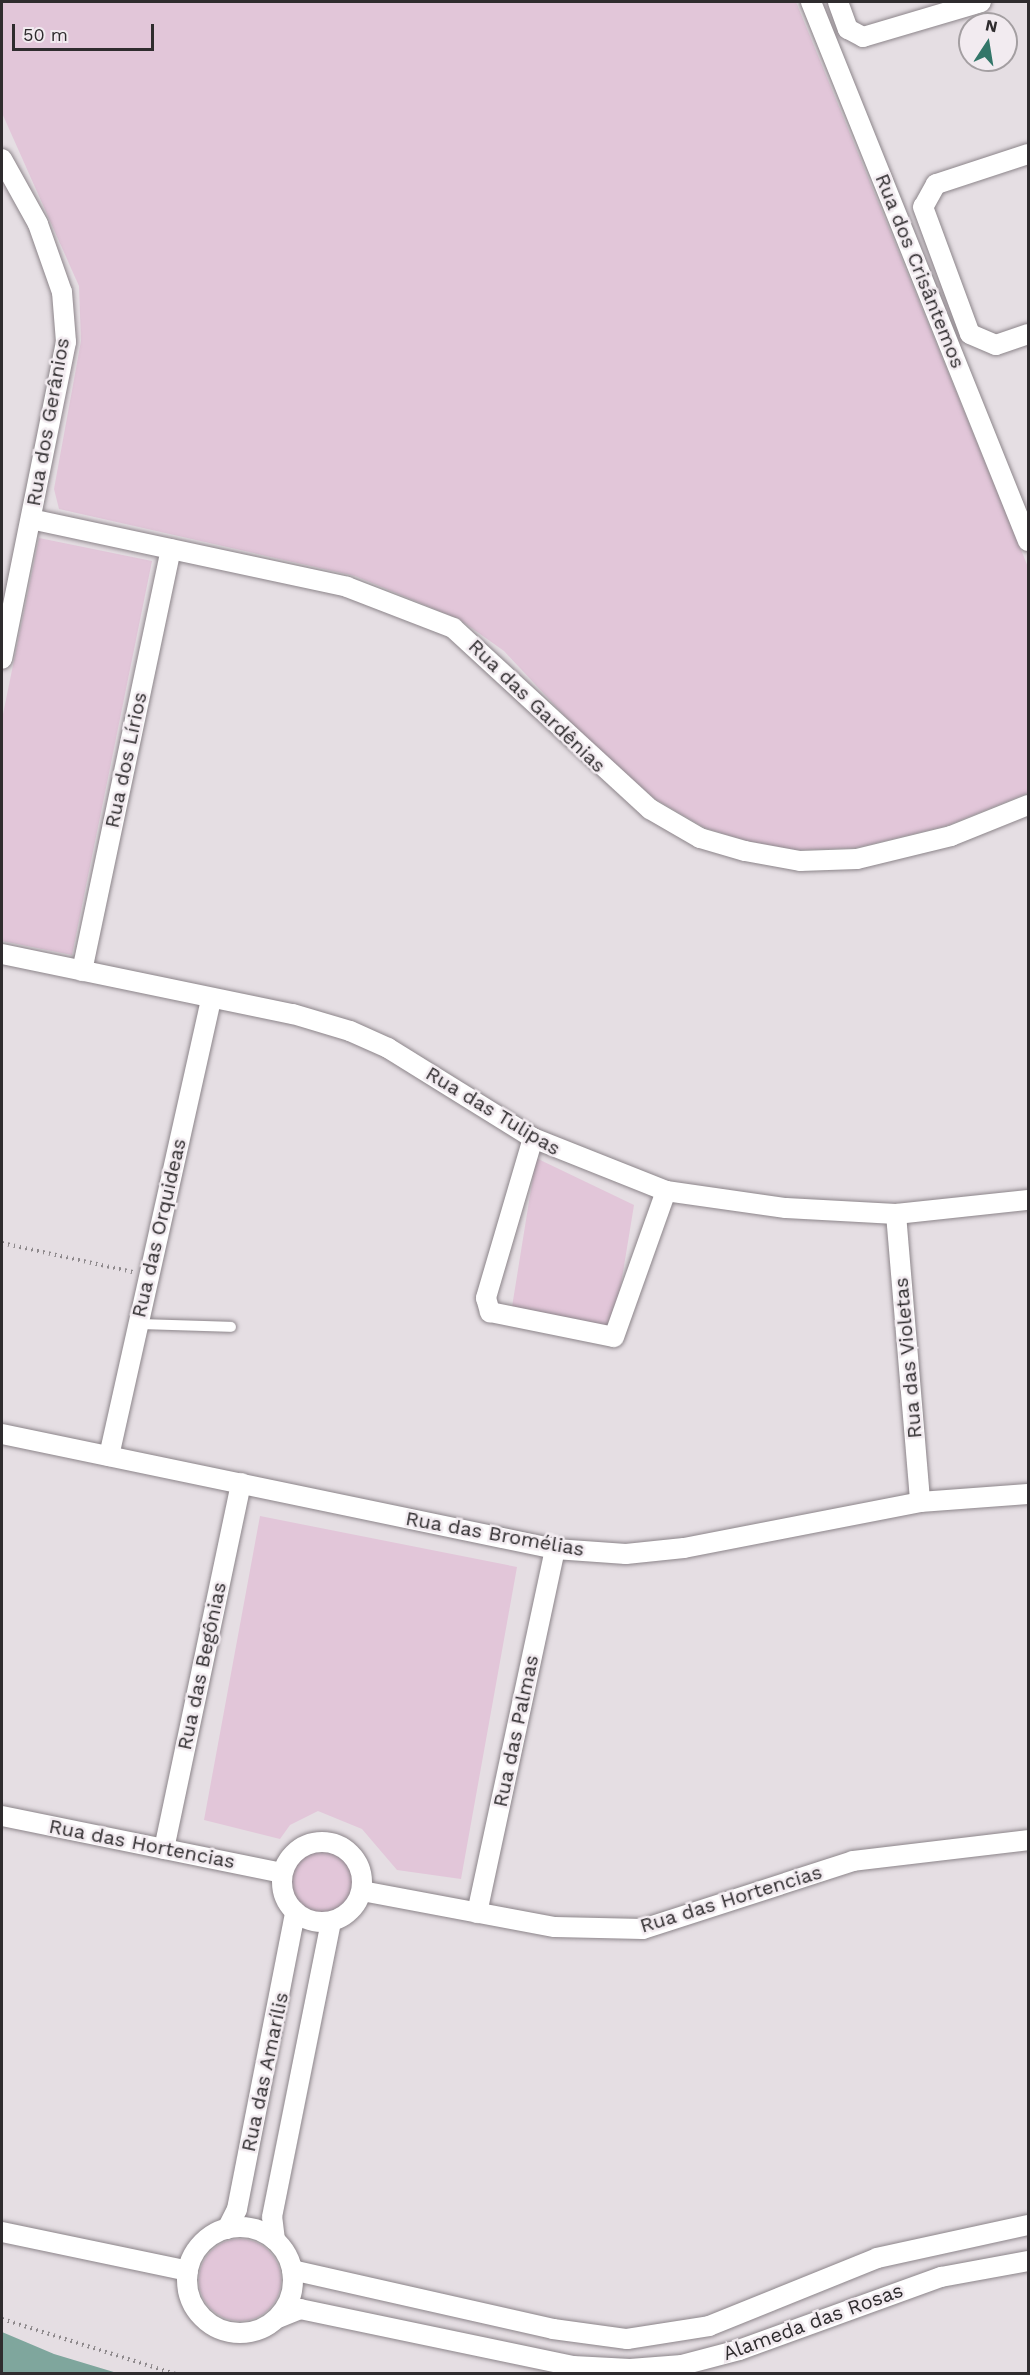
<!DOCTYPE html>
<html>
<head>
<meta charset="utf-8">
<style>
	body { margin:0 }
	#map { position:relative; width:1030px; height:2375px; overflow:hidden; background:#e5dee3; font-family:"Work Sans",sans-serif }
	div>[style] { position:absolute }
	.green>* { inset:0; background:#e2c6d9 }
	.round { border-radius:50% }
	.water>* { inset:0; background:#7fa69d }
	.path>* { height:4px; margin-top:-2px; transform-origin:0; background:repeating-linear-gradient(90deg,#8f8a8d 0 1.5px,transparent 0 6px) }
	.roads { filter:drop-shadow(0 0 2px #8c858a) drop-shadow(0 0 2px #8c858a) }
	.service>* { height:10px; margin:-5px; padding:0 5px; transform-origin:5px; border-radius:5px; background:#fff }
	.minor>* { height:20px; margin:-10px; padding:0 10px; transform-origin:10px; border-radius:10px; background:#fff }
	.minor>.ring { margin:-10px; padding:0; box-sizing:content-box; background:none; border:20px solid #fff; border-radius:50% }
	span { translate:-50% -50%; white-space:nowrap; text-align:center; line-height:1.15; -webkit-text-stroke:5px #f2ebf0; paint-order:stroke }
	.street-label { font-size:20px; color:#2f2c2e }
	.frame { position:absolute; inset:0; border:3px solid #2f2c2e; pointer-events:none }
	.north { position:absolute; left:958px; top:12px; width:60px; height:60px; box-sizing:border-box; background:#f2ebf0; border:2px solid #a49fa2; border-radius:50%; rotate:12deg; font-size:16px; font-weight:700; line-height:24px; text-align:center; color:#2f2c2e }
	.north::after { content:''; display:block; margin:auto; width:21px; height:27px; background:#337669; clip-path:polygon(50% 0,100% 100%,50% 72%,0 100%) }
	.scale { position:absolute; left:12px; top:24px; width:142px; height:27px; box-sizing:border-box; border:3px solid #2f2c2e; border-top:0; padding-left:8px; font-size:18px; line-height:21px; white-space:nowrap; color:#2f2c2e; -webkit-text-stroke:4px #f2ebf0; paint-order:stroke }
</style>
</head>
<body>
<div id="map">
	<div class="green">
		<i style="clip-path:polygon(2px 2px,796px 2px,1028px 567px,1028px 793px,946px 826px,855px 848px,796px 850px,747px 841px,705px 828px,655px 799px,589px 742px,504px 651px,459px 619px,355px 576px,59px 509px,54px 489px,81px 341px,79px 286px,2px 113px)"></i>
		<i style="clip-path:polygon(39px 538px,152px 561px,72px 955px,2px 941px,2px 719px)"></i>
		<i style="clip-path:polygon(536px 1158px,634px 1205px,614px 1327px,512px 1307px)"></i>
		<i style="clip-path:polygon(260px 1516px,517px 1567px,461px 1879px,397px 1870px,362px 1829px,318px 1811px,290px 1825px,280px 1839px,204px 1820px)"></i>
		<i class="round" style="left:290px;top:1850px;width:64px;height:64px"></i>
		<i class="round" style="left:199px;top:2239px;width:82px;height:82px"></i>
	</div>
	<div class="water">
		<i style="clip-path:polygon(2px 2332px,54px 2354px,117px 2373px,2px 2373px)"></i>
	</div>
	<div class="path">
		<i style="left:2px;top:1243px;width:134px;rotate:12.5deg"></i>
		<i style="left:2px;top:2319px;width:182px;rotate:17.6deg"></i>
	</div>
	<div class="roads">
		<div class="service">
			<i style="left:137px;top:1324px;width:94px;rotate:1.8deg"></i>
		</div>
		<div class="minor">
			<i style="left:811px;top:2px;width:581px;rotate:68.07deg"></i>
			<i style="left:838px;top:2px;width:29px;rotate:70deg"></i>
			<i style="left:848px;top:29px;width:17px;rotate:28deg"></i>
			<i style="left:863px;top:37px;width:123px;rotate:-16.5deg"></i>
			<i style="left:1028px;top:154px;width:97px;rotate:161.9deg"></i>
			<i style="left:936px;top:184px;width:26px;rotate:119deg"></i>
			<i style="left:923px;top:207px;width:135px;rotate:69.7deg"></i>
			<i style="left:970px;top:334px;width:28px;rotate:23deg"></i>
			<i style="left:996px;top:345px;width:34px;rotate:-19deg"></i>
			<i style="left:2px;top:159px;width:74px;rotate:61deg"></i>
			<i style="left:38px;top:224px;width:72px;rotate:70.6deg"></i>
			<i style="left:62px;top:292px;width:50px;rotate:85.4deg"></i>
			<i style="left:66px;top:342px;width:323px;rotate:101.4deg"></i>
			<i style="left:31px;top:519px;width:323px;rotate:12.1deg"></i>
			<i style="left:347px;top:587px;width:114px;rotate:21.1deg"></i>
			<i style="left:453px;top:628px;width:268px;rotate:42.6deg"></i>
			<i style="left:650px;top:809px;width:58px;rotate:30.1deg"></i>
			<i style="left:700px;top:838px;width:47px;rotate:16.1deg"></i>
			<i style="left:745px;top:851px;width:56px;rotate:10.3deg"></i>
			<i style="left:800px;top:861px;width:57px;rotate:-2deg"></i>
			<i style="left:857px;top:859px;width:97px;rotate:-13.7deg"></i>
			<i style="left:951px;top:836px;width:83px;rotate:-21.9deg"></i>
			<i style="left:2px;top:954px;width:297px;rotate:11.7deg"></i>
			<i style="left:293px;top:1014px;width:59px;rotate:16.6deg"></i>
			<i style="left:350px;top:1031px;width:42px;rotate:24.1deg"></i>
			<i style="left:388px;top:1048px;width:171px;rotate:31.8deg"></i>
			<i style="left:533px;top:1138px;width:143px;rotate:21.7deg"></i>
			<i style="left:666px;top:1191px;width:121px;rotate:8.1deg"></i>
			<i style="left:786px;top:1208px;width:110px;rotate:3.1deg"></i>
			<i style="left:896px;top:1214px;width:133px;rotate:-6.1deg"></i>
			<i style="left:82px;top:971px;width:431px;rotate:-78.1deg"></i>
			<i style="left:533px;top:1138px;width:167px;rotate:106.4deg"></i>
			<i style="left:486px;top:1298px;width:15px;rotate:74deg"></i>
			<i style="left:490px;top:1312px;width:126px;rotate:11.4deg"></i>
			<i style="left:614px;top:1337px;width:155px;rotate:-70.4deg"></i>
			<i style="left:896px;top:1214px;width:289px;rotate:85.2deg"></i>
			<i style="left:2px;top:1434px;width:565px;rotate:11.75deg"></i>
			<i style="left:555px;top:1549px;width:71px;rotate:4deg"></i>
			<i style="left:626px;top:1554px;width:58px;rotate:-5.9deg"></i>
			<i style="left:684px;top:1548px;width:240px;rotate:-11deg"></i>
			<i style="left:920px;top:1502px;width:108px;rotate:-4.2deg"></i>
			<i style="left:109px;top:1456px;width:467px;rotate:-77.4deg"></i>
			<i style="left:2px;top:1816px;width:286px;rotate:11.5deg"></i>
			<i class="ring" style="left:282px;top:1842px;width:60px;height:60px"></i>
			<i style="left:164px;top:1849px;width:374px;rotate:-78.1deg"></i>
			<i style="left:362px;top:1891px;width:196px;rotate:10.6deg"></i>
			<i style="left:555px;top:1927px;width:88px;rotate:1.3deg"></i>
			<i style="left:643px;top:1929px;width:221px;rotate:-17.9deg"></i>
			<i style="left:853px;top:1861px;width:176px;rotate:-6.8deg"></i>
			<i style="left:477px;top:1913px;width:372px;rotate:-77.9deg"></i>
			<i class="ring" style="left:187px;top:2227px;width:86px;height:86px"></i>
			<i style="left:227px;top:2229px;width:22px;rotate:-63deg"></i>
			<i style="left:237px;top:2209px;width:303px;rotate:-78.9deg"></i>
			<i style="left:2px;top:2232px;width:190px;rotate:11.8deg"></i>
			<i style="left:275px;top:2240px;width:23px;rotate:-97deg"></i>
			<i style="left:272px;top:2217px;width:301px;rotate:-78.7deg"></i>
			<i style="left:292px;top:2270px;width:268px;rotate:12.7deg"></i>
			<i style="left:553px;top:2329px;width:75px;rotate:7.7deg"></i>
			<i style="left:627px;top:2339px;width:83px;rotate:-9deg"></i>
			<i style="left:709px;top:2326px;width:181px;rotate:-22deg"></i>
			<i style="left:877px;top:2258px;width:155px;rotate:-12.3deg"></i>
			<i style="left:278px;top:2318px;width:24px;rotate:-22deg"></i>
			<i style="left:300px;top:2309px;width:279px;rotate:11.8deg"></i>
			<i style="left:573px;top:2366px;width:57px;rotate:3deg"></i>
			<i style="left:630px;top:2369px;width:52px;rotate:-4.4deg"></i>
			<i style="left:682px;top:2365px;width:59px;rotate:-14.7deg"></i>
			<i style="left:739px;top:2350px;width:215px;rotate:-19.9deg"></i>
			<i style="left:941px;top:2277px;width:88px;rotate:-10.4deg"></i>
		</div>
	</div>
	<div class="street-label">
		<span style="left:920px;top:271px;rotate:68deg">Rua dos Crisântemos</span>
		<span style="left:48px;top:422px;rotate:-80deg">Rua dos Gerânios</span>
		<span style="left:537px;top:706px;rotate:44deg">Rua das Gardênias</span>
		<span style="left:126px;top:760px;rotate:-78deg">Rua dos Lírios</span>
		<span style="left:493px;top:1111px;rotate:31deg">Rua das Tulipas</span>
		<span style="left:159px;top:1228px;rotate:-77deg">Rua das Orquideas</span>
		<span style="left:908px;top:1358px;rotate:-95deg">Rua das Violetas</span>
		<span style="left:495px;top:1534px;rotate:10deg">Rua das Bromélias</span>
		<span style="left:202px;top:1666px;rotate:-78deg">Rua das Begônias</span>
		<span style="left:516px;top:1731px;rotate:-78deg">Rua das Palmas</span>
		<span style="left:142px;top:1844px;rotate:11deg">Rua das Hortencias</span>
		<span style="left:731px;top:1899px;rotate:-17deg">Rua das Hortencias</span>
		<span style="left:265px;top:2072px;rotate:-78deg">Rua das Amarílis</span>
		<span style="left:813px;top:2322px;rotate:-20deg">Alameda das Rosas</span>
	</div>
	<div class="frame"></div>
	<div class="north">N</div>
	<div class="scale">50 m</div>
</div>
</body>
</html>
